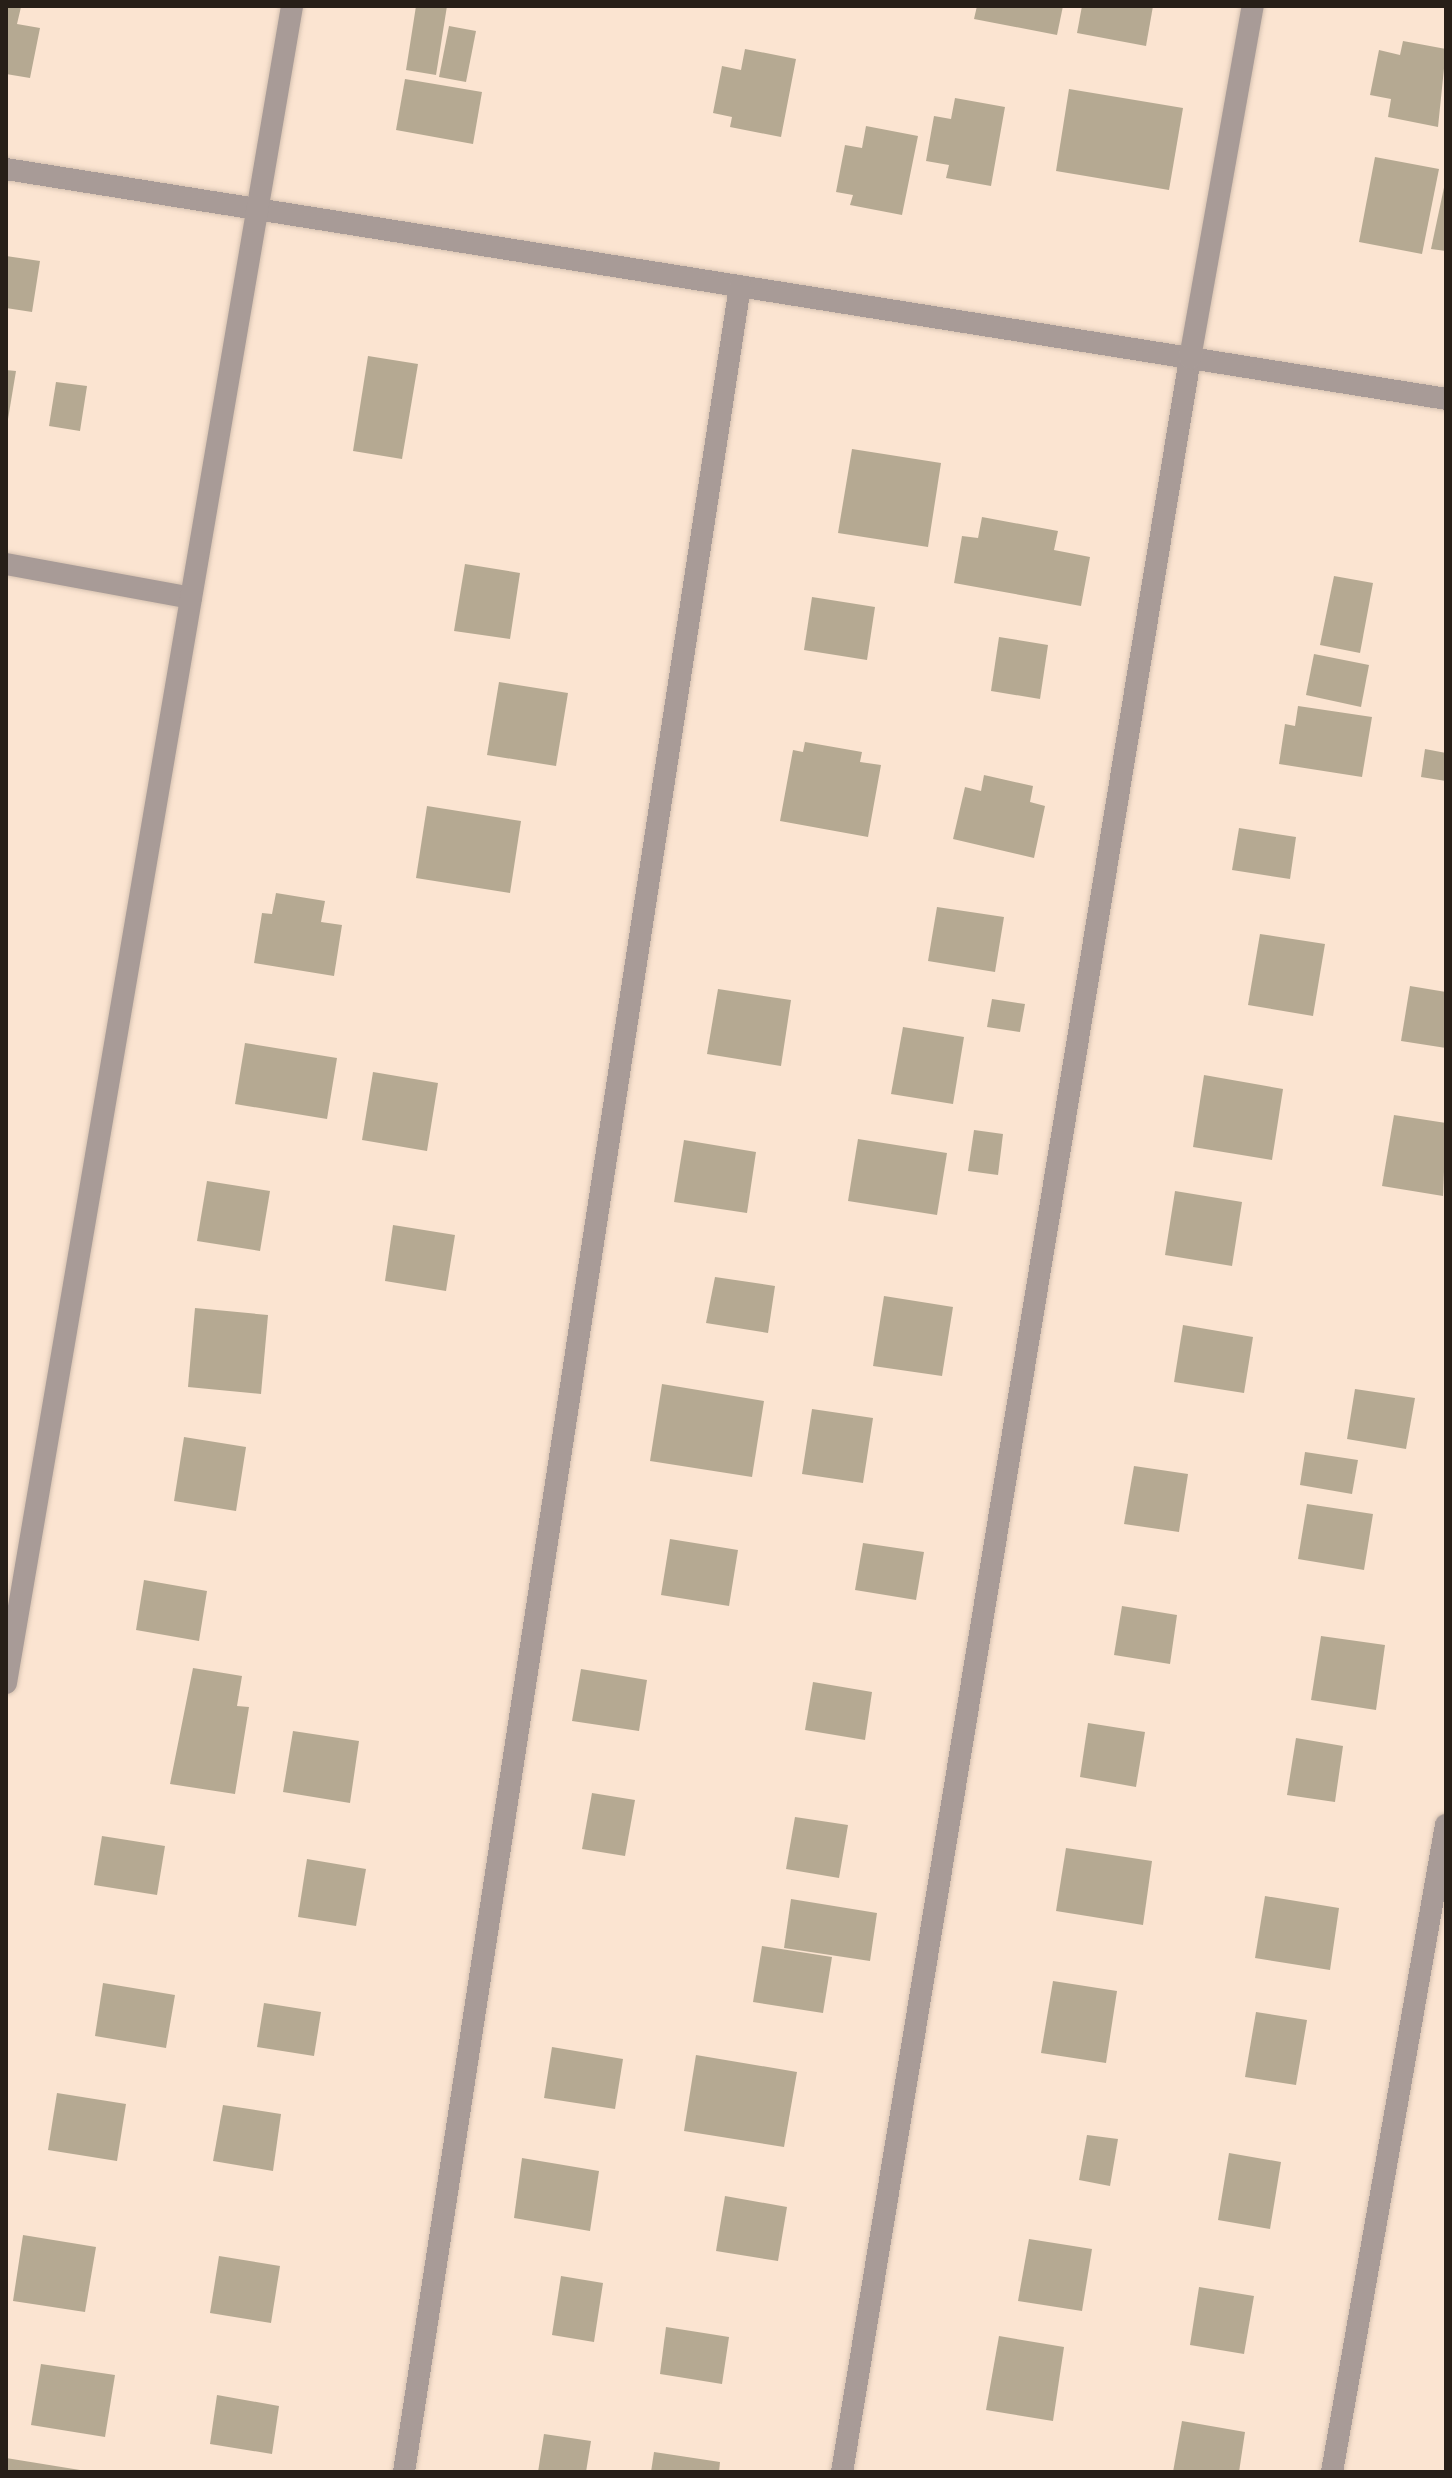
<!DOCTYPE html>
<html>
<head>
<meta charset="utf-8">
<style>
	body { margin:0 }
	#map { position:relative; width:1452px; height:2478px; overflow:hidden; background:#fbe4d1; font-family:Poppins,sans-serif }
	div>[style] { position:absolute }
	.building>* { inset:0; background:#b5a992 }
	.roads { filter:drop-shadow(0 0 2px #d5c1b0) drop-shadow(0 0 2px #d5c1b0) }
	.minor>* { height:22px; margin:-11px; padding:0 11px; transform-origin:11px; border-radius:11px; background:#a89b97 }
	span { translate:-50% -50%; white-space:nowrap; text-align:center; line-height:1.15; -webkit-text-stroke:8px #fdf4ec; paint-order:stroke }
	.frame { position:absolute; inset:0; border:8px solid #271f18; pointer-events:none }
</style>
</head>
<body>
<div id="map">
	<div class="building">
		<i style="clip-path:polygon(6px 6px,21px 7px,17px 24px,40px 28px,30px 78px,6px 74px)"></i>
		<i style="clip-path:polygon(416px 6px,447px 6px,436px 75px,406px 70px)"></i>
		<i style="clip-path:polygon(977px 6px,1063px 6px,1057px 35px,974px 19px)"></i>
		<i style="clip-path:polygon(1082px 6px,1153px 6px,1146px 46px,1077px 33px)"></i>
		<i style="clip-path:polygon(449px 26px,476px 31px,466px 82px,439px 77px)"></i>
		<i style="clip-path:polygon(1403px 41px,1446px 49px,1438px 127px,1388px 117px,1391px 99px,1370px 95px,1379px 50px,1400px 55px)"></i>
		<i style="clip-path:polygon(745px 49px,796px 59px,781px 137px,730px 127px,732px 117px,713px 113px,722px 66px,741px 70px)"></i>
		<i style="clip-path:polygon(405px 79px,482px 92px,473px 144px,396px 130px)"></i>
		<i style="clip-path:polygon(1069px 89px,1183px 108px,1169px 190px,1056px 171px)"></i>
		<i style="clip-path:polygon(955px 98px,1005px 107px,991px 186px,946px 178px,949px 165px,926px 161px,934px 116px,951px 119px)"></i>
		<i style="clip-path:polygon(866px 126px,918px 136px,902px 215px,850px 205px,853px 195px,836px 192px,845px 145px,862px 148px)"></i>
		<i style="clip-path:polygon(1375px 157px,1439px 169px,1422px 254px,1359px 242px)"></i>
		<i style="clip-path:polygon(1446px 178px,1446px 251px,1431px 249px)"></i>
		<i style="clip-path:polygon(6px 256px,40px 261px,32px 312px,6px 308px)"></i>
		<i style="clip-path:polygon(368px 356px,418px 364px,402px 459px,353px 451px)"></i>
		<i style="clip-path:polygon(6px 370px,16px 371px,8px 419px,6px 419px)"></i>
		<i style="clip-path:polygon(56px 382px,87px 386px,80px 431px,49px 426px)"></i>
		<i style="clip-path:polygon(852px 449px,941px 463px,928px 547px,838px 533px)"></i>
		<i style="clip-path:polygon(982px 517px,1058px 531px,1054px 550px,1090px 557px,1081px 606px,954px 583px,962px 536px,978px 538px)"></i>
		<i style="clip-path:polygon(465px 564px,520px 573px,510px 639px,454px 631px)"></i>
		<i style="clip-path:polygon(1334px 576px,1373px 583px,1360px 653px,1320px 645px)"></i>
		<i style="clip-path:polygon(812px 597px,875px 607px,867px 660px,804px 650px)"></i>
		<i style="clip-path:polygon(999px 637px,1048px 645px,1040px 699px,991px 691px)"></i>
		<i style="clip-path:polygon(1314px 654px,1369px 665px,1361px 707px,1306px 695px)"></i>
		<i style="clip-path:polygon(499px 682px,568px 693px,556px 766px,487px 755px)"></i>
		<i style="clip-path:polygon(1298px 706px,1372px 717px,1362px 777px,1279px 764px,1285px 724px,1295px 726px)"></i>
		<i style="clip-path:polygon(805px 742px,862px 752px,860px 762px,881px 765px,868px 837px,780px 821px,793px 750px,803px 752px)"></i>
		<i style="clip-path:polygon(1425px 749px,1446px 753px,1446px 781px,1421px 777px)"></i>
		<i style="clip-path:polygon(984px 775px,1033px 786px,1030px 802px,1045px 806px,1034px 858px,953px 839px,965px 787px,981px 791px)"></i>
		<i style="clip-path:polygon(427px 806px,521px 821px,510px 893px,416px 878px)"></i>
		<i style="clip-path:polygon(1239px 828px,1296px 837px,1290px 879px,1232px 870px)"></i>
		<i style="clip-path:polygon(276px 893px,325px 901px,321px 922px,342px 925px,334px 976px,254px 963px,262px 913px,272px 914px)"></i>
		<i style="clip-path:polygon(937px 907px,1004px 917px,995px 972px,928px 961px)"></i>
		<i style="clip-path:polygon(1260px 934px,1325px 944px,1313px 1016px,1248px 1005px)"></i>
		<i style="clip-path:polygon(1410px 986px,1446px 992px,1446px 1048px,1401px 1041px)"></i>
		<i style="clip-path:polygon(718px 989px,791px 1000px,781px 1066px,707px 1054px)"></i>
		<i style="clip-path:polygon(992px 999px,1025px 1004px,1020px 1032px,987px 1027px)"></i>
		<i style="clip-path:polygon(903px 1027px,964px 1037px,953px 1104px,891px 1094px)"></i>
		<i style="clip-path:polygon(245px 1043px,337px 1058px,327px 1119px,235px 1104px)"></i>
		<i style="clip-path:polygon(373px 1072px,438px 1083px,427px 1151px,362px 1140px)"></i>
		<i style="clip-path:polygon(1204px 1075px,1283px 1089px,1272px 1160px,1193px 1147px)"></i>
		<i style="clip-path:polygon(1394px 1115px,1446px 1123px,1443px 1196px,1382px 1186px)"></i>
		<i style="clip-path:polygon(974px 1130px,1003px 1134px,998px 1175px,968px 1171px)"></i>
		<i style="clip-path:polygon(858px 1139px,947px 1153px,937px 1215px,848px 1201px)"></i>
		<i style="clip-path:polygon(684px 1140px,756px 1152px,747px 1213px,674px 1202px)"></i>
		<i style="clip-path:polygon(207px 1181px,270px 1191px,260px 1251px,197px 1241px)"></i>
		<i style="clip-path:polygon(1175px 1191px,1242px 1202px,1232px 1266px,1165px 1255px)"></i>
		<i style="clip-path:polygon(393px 1225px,455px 1235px,446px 1291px,385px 1281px)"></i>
		<i style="clip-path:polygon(715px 1277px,775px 1286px,768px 1333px,706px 1323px)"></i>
		<i style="clip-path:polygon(884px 1296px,953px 1307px,942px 1376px,873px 1366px)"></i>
		<i style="clip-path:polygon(195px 1308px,268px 1315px,261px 1394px,188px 1387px)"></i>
		<i style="clip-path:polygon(1183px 1325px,1253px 1337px,1244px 1393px,1174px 1382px)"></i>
		<i style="clip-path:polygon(662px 1384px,764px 1401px,752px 1477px,650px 1461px)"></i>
		<i style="clip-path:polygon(1355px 1389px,1415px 1398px,1406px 1449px,1347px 1439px)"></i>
		<i style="clip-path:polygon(812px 1409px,873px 1418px,863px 1483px,802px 1474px)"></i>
		<i style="clip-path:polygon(184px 1437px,246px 1447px,236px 1511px,174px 1501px)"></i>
		<i style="clip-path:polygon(1305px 1452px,1358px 1460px,1352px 1494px,1300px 1485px)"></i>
		<i style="clip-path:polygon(1134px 1466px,1188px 1474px,1179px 1532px,1124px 1524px)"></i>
		<i style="clip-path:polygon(1307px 1504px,1373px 1514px,1364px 1570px,1298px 1559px)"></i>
		<i style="clip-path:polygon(670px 1539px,738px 1550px,729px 1606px,661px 1595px)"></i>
		<i style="clip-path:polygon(863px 1543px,924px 1552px,916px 1600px,855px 1590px)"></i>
		<i style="clip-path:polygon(144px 1580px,207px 1591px,199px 1641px,136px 1630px)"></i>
		<i style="clip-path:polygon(1122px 1606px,1177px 1615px,1170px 1664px,1114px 1655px)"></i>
		<i style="clip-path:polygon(1321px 1636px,1385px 1645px,1376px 1710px,1311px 1700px)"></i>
		<i style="clip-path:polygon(193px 1668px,242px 1676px,237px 1706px,249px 1707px,235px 1794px,170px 1784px)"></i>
		<i style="clip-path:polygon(581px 1669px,647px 1680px,639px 1731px,572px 1721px)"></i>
		<i style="clip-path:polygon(813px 1682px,872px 1692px,865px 1740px,805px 1730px)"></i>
		<i style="clip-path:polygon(1088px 1723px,1145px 1732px,1136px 1787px,1080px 1777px)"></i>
		<i style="clip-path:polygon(293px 1731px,359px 1741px,350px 1803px,283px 1792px)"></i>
		<i style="clip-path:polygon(1296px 1738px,1343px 1746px,1335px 1802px,1287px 1795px)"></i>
		<i style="clip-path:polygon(592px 1793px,635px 1800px,625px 1856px,582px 1849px)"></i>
		<i style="clip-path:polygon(795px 1817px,848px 1825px,839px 1878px,786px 1869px)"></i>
		<i style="clip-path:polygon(102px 1836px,165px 1846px,157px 1895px,94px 1885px)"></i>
		<i style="clip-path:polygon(1066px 1848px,1152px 1861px,1143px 1925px,1056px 1911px)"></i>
		<i style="clip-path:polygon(307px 1859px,366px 1869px,356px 1926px,298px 1917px)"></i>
		<i style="clip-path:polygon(1265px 1896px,1339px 1908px,1330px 1970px,1255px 1958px)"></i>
		<i style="clip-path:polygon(791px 1899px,877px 1913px,870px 1961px,784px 1948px)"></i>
		<i style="clip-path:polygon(762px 1946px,832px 1957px,823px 2013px,753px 2002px)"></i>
		<i style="clip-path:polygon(1053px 1981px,1117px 1991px,1106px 2063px,1041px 2053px)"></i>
		<i style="clip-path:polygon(103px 1983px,175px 1995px,166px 2048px,95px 2036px)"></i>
		<i style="clip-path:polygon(264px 2003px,321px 2012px,314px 2056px,257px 2047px)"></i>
		<i style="clip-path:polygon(1256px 2012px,1307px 2020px,1296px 2085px,1245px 2077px)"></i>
		<i style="clip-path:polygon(552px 2047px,623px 2059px,615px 2109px,544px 2098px)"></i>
		<i style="clip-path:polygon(696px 2055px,797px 2072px,784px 2147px,684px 2131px)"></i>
		<i style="clip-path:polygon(57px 2093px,126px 2104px,117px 2161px,48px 2150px)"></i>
		<i style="clip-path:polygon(223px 2105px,281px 2114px,273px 2171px,213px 2161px)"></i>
		<i style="clip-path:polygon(1087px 2135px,1118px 2139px,1110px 2186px,1079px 2180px)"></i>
		<i style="clip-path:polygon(1229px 2153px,1281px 2162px,1270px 2229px,1218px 2220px)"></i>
		<i style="clip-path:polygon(522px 2158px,599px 2171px,590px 2231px,514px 2218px)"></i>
		<i style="clip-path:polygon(725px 2196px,787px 2207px,778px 2261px,716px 2251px)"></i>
		<i style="clip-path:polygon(23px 2235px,96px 2247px,85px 2312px,13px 2301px)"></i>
		<i style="clip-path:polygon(1029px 2239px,1092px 2249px,1082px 2311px,1018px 2301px)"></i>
		<i style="clip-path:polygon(219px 2256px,280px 2266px,271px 2323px,210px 2313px)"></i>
		<i style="clip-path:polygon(561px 2276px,603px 2283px,594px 2342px,552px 2335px)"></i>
		<i style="clip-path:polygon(1199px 2287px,1254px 2296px,1244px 2354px,1190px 2345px)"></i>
		<i style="clip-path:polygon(666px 2327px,729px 2337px,722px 2384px,660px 2374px)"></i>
		<i style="clip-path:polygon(999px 2336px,1064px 2347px,1053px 2421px,986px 2410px)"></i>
		<i style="clip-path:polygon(41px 2364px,115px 2375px,105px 2437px,31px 2425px)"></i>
		<i style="clip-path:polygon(217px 2395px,279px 2406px,272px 2454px,210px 2444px)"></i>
		<i style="clip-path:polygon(1182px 2421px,1245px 2432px,1239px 2472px,1173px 2472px)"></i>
		<i style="clip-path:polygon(544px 2434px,591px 2441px,586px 2472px,538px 2472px)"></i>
		<i style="clip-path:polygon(654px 2452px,720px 2462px,719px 2472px,651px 2472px)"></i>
		<i style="clip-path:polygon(6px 2458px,80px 2470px,80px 2472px,6px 2472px)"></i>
	</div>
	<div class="roads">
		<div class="minor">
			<i style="left:6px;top:169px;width:1458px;rotate:9.07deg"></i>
			<i style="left:6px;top:564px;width:188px;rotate:10.4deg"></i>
			<i style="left:6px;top:1683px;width:1701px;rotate:-80.32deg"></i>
			<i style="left:404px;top:2472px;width:2211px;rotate:-81.26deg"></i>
			<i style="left:842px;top:2472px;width:2142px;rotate:-80.65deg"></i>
			<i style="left:1190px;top:358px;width:358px;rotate:-79.9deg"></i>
			<i style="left:1332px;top:2472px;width:657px;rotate:-80.01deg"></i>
		</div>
	</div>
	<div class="frame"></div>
</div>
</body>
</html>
